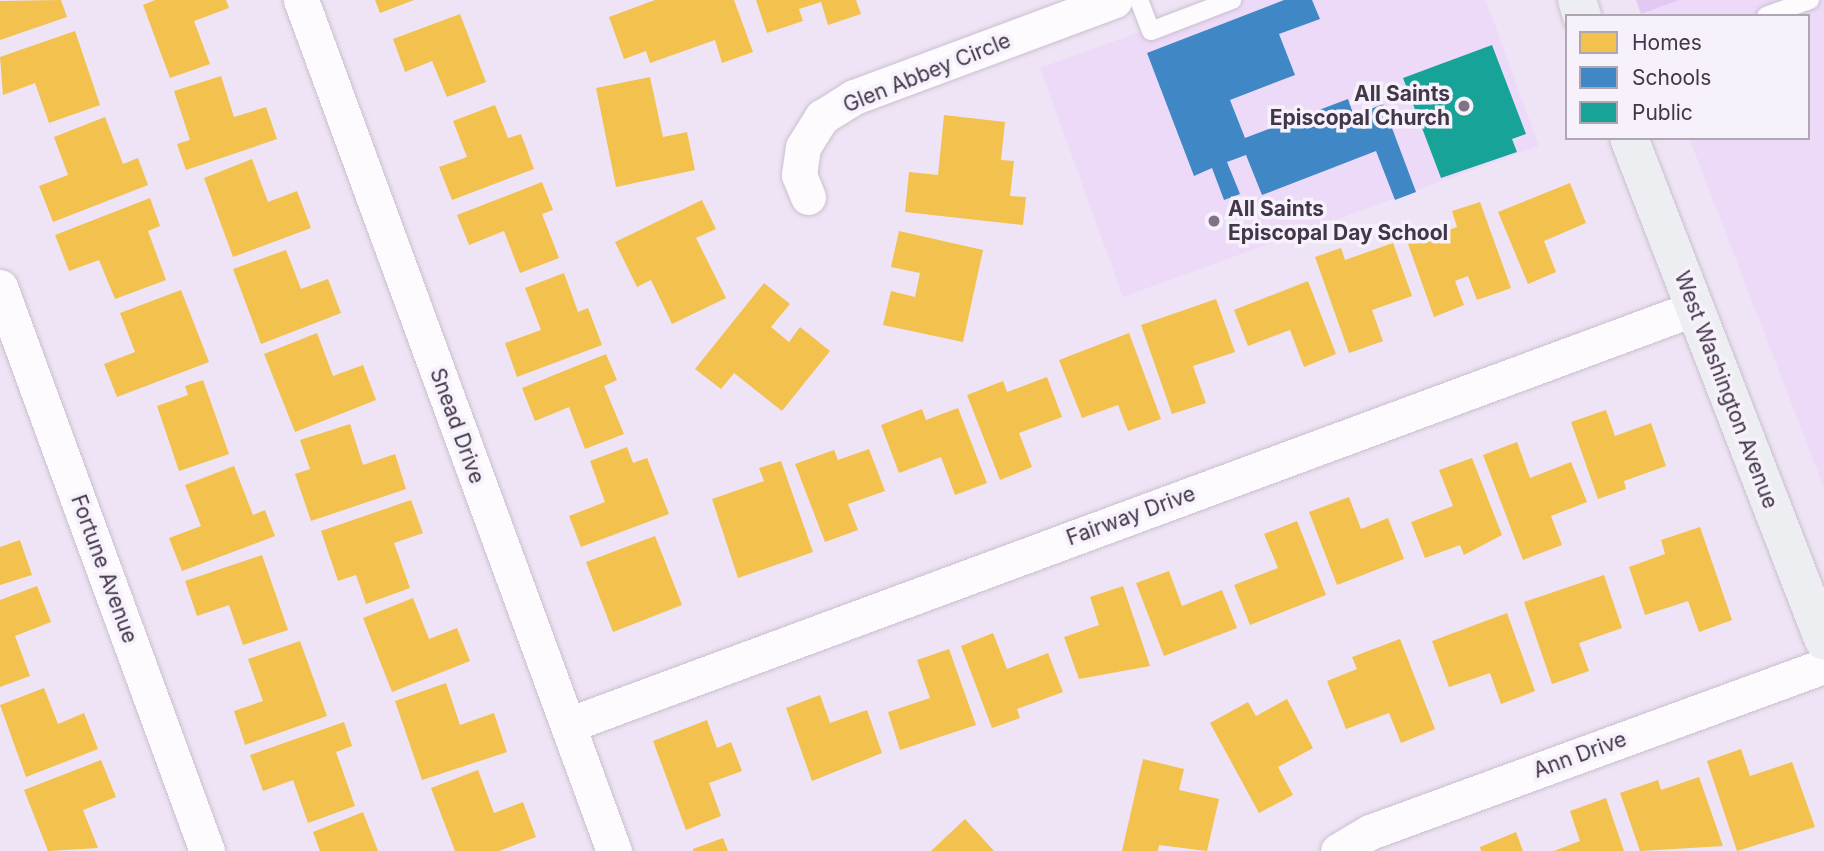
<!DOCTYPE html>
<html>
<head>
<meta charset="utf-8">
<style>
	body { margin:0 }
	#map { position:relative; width:1824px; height:851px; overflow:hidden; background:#efe4f5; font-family:Inter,sans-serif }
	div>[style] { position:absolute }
	.built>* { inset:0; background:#eddaf9 }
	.green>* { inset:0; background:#e2c8f3 }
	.homes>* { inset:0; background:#f2c14e }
	.schools>* { inset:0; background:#3f88c5 }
	.public>* { inset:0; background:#17a398 }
	.roads { filter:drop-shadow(0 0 2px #cac0d0) drop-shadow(0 0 2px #cac0d0) }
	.lane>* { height:18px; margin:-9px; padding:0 9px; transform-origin:9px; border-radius:9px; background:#fdfbfe }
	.street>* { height:35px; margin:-17.5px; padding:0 17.5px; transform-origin:17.5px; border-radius:17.5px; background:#fdfbfe }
	.secondary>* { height:38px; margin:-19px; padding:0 19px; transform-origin:19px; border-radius:19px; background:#eceef1 }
	.dots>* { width:19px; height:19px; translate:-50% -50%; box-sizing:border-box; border:4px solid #f6f1fa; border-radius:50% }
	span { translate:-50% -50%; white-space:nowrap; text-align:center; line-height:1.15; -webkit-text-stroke:7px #f6f1fa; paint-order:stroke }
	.street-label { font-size:21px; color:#423649 }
	.poi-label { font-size:21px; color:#423649; font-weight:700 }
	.right { translate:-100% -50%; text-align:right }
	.left { translate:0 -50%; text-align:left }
	.legend { position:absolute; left:1565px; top:14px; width:245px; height:126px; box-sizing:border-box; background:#f6f1fa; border:2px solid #aea6b3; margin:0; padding:9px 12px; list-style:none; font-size:21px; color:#423649 }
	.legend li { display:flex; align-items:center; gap:14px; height:35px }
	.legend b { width:35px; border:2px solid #aea6b3 }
</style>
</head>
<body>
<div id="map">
	<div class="built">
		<i style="clip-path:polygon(1227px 0,1486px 0,1539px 146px,1123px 297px,1040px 68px)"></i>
		<i style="clip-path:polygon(1680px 0,1824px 0,1824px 488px,1689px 138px,1808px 138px,1808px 16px,1641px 15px)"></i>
	</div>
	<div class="green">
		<i style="clip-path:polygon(1636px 0,1680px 0,1641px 14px)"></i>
	</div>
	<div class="homes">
		<i style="clip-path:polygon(61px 0,67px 17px,0 40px,0 1px)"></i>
		<i style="clip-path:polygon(155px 0,226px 0,229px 8px,194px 21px,210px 64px,170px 78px,143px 5px)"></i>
		<i style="clip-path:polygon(375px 0,414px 0,380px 13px)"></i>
		<i style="clip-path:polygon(655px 0,734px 0,753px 52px,722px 63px,715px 40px,650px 63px,646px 51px,624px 59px,609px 17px)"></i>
		<i style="clip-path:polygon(756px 0,856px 0,861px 14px,828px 25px,821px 2px,799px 9px,803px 21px,767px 33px)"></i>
		<i style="clip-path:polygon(460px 14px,486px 82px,447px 97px,432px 61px,405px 72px,393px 39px)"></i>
		<i style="clip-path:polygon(75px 31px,100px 105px,49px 123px,35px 83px,3px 95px,0 57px)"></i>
		<i style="clip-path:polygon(221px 76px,234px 117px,266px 107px,277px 139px,186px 170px,177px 144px,190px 140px,174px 91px)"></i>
		<i style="clip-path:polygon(650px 77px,663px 137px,687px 132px,695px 170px,616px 187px,596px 88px)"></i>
		<i style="clip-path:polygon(495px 105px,508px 138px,521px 134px,534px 169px,452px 200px,439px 167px,467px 157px,453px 121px)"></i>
		<i style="clip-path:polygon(944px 115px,1005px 122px,1001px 160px,1014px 161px,1010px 196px,1026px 197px,1023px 225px,905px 212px,909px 172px,938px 175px)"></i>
		<i style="clip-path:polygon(105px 117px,123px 164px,138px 158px,148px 185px,53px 222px,39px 186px,68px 175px,54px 137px)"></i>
		<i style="clip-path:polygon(252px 159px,268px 202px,297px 191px,311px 228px,233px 257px,204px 178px)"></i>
		<i style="clip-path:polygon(542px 182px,553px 210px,542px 214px,559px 258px,520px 273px,504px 231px,469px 245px,457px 215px)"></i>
		<i style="clip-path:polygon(1570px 183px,1586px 223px,1544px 241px,1556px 272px,1528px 284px,1498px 212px)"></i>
		<i style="clip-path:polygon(150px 198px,160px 226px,148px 231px,166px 280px,115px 299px,99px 260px,69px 271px,55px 235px)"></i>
		<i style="clip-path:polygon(702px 200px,716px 229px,696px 238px,726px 298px,672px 324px,651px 280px,637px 287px,615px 242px)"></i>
		<i style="clip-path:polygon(1480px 202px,1511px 288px,1477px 300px,1468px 276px,1455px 281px,1464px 305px,1434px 317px,1408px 244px,1457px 227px,1452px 211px)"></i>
		<i style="clip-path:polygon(899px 231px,983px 250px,963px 342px,883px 325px,891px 291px,915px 297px,920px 273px,891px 267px)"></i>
		<i style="clip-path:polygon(1393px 243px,1412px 296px,1372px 310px,1383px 341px,1349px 353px,1315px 257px,1341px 248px,1345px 260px)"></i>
		<i style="clip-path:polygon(286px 250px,301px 289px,328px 279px,341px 313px,261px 344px,233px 269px)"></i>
		<i style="clip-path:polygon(564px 273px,578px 312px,588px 308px,602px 345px,517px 377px,505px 343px,541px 330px,525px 288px)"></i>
		<i style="clip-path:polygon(1308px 281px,1336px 354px,1304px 367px,1290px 330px,1248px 346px,1234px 310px)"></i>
		<i style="clip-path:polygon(764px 283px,790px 304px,771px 327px,789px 342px,800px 327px,830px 351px,782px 411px,734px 373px,721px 389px,695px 369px)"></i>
		<i style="clip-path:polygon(181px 290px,209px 362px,117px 397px,104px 364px,135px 352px,120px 313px)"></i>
		<i style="clip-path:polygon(1216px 299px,1235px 352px,1193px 366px,1206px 403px,1172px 414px,1141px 325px)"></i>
		<i style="clip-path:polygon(317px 333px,333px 376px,363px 365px,376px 400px,295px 432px,264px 354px)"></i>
		<i style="clip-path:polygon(1129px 333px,1161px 419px,1128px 431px,1118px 405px,1082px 418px,1059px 360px)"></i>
		<i style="clip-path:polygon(606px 354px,617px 380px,604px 386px,624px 434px,585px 449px,569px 407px,535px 421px,522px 388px)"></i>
		<i style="clip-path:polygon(1047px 377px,1062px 417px,1019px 433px,1032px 467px,1000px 480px,967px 395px,1003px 381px,1007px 392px)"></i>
		<i style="clip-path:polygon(203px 380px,229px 454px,179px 471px,157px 406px,188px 395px,185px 386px)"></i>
		<i style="clip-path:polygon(958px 408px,987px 483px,955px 495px,941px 457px,899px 473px,881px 425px,922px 409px,926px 420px)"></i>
		<i style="clip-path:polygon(1606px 410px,1615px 436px,1651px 423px,1666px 466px,1624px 481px,1626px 489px,1598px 499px,1571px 422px)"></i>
		<i style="clip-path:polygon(350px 424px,363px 465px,395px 454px,406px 489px,311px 521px,295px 474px,310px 469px,300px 440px)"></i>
		<i style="clip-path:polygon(1517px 442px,1530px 478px,1571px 462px,1587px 502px,1551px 516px,1562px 545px,1523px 560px,1483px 455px)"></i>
		<i style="clip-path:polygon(627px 447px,633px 463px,647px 458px,669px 514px,581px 547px,569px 516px,605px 502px,590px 461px)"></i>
		<i style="clip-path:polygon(869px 449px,885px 491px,848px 504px,858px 530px,825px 542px,795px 464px,834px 450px,838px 460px)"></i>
		<i style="clip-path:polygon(1472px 458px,1502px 535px,1464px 555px,1460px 545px,1425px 558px,1411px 522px,1453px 506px,1439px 470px)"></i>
		<i style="clip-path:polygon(781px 461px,813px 552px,738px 578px,712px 499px,764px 481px,759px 468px)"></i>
		<i style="clip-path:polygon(234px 466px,253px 515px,265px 510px,275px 536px,182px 571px,169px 538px,201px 526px,185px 485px)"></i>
		<i style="clip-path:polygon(1349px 497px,1361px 529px,1388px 518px,1404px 559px,1337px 585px,1309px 512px)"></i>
		<i style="clip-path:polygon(411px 500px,423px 533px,394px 543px,410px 588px,366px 604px,356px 575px,338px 581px,321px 531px)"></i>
		<i style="clip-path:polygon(1297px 521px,1326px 595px,1250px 625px,1234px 585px,1278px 568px,1264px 534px)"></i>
		<i style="clip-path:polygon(1700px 527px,1732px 620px,1699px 632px,1688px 601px,1645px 615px,1629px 567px,1665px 554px,1661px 540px)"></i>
		<i style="clip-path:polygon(655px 536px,682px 605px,613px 632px,586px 562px)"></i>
		<i style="clip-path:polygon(20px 540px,32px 575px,0 585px,0 547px)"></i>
		<i style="clip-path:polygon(262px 555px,288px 630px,243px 645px,229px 605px,197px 616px,185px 581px)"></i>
		<i style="clip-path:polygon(1169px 571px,1182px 606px,1222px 590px,1237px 628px,1164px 656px,1136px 583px)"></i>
		<i style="clip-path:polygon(1604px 575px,1622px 628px,1579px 643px,1589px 671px,1552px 684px,1524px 602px)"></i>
		<i style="clip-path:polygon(37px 586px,51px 622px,15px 636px,30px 676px,0 687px,0 600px)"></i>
		<i style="clip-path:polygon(1123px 586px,1150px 666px,1079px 679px,1064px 637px,1099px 625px,1090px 597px)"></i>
		<i style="clip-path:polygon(413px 598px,429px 639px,457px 628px,470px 661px,392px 692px,363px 618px)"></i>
		<i style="clip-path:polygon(1507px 613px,1535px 691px,1501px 704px,1490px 673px,1449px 687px,1432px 641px)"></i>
		<i style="clip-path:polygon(993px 633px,1007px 669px,1048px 653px,1063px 692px,1017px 709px,1020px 718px,992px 728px,961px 646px)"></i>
		<i style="clip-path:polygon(1400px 639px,1435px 729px,1401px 743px,1389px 713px,1346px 729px,1327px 681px,1357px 669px,1352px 657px)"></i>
		<i style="clip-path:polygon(300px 641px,327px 716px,245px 745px,234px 711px,263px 701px,248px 659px)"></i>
		<i style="clip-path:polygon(949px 649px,976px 725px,900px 750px,888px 712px,930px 698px,917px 660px)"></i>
		<i style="clip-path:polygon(446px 683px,460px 725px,494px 713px,507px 752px,422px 780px,395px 701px)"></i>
		<i style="clip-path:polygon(44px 688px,58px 724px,84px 713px,98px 749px,26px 777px,0 705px)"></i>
		<i style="clip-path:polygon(820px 695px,830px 723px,867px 710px,882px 753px,812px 781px,786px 708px)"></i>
		<i style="clip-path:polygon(1287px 699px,1313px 748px,1278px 767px,1293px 795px,1259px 813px,1210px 723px,1248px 702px,1256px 716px)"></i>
		<i style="clip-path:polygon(707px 720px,717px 748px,731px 742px,742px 771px,709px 783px,721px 816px,686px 830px,653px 741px)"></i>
		<i style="clip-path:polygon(344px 722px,352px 746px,336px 752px,355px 806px,308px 823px,293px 780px,263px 791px,250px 755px)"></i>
		<i style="clip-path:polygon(1741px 749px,1750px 776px,1792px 762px,1815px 827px,1737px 851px,1707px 761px)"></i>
		<i style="clip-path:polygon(1143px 759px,1184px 769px,1179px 790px,1219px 799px,1207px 851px,1159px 845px,1158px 851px,1122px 851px)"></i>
		<i style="clip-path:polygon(101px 760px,116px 797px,83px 810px,98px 848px,48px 851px,24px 790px)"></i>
		<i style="clip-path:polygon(478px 770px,494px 813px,523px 802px,536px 837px,499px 851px,455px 851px,431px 788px)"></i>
		<i style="clip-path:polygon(1699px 777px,1723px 846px,1640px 851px,1620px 793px,1658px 780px,1661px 790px)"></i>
		<i style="clip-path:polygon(1606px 798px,1624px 851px,1554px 851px,1580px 841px,1570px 811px)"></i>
		<i style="clip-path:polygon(363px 812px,378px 851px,320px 851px,313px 832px)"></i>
		<i style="clip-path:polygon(965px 819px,994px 851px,931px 851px)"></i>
		<i style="clip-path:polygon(1516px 832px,1523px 851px,1481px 851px,1480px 847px)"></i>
		<i style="clip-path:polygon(723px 838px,728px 851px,693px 851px,693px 849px)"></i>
	</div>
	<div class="schools">
		<i style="clip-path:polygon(1284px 0,1312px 0,1320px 19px,1279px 34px,1295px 75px,1230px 100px,1245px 138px,1348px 99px,1354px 116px,1383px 104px,1416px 192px,1395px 200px,1376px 151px,1262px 195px,1246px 155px,1227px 162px,1240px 194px,1224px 200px,1212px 168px,1194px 176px,1147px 53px)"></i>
	</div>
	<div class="public">
		<i style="clip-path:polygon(1492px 45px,1526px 134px,1512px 139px,1517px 152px,1441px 178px,1403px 78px)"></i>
	</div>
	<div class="roads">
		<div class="lane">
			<i style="left:1139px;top:0;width:33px;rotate:69deg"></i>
			<i style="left:1151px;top:31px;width:87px;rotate:-20.9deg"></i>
			<i style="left:1766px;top:16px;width:47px;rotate:-20deg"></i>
		</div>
		<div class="street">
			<i style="left:301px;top:0;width:907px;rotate:69.81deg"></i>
			<i style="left:808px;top:197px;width:24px;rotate:-112deg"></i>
			<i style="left:799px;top:175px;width:28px;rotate:-82deg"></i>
			<i style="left:803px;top:147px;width:36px;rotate:-58deg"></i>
			<i style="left:822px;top:117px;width:38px;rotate:-32deg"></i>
			<i style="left:854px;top:97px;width:278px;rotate:-20.4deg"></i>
			<i style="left:0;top:287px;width:601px;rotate:69.85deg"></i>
			<i style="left:568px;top:725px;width:1202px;rotate:-20.3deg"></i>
			<i style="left:1338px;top:851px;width:37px;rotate:-31deg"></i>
			<i style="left:1370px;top:832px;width:483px;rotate:-20.1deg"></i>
		</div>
		<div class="secondary">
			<i style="left:1577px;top:0;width:17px;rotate:73deg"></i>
			<i style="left:1629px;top:138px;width:539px;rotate:68.81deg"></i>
		</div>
	</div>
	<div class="dots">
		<i style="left:1464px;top:106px;background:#7f7385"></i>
		<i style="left:1214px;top:221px;background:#7f7385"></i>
	</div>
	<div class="street-label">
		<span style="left:927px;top:73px;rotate:-22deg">Glen Abbey Circle</span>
		<span style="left:1726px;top:390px;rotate:69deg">West Washington Avenue</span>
		<span style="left:457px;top:426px;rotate:70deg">Snead Drive</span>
		<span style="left:1131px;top:516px;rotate:-20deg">Fairway Drive</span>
		<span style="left:104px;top:569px;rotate:70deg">Fortune Avenue</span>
		<span style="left:1580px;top:755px;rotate:-20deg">Ann Drive</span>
	</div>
	<div class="poi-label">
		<span class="right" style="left:1450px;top:106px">All Saints<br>Episcopal Church</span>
		<span class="left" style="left:1228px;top:221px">All Saints<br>Episcopal Day School</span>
	</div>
	<ul class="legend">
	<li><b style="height:19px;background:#f2c14e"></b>Homes</li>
	<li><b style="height:19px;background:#3f88c5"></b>Schools</li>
	<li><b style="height:19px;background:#17a398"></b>Public</li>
	</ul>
</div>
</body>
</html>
